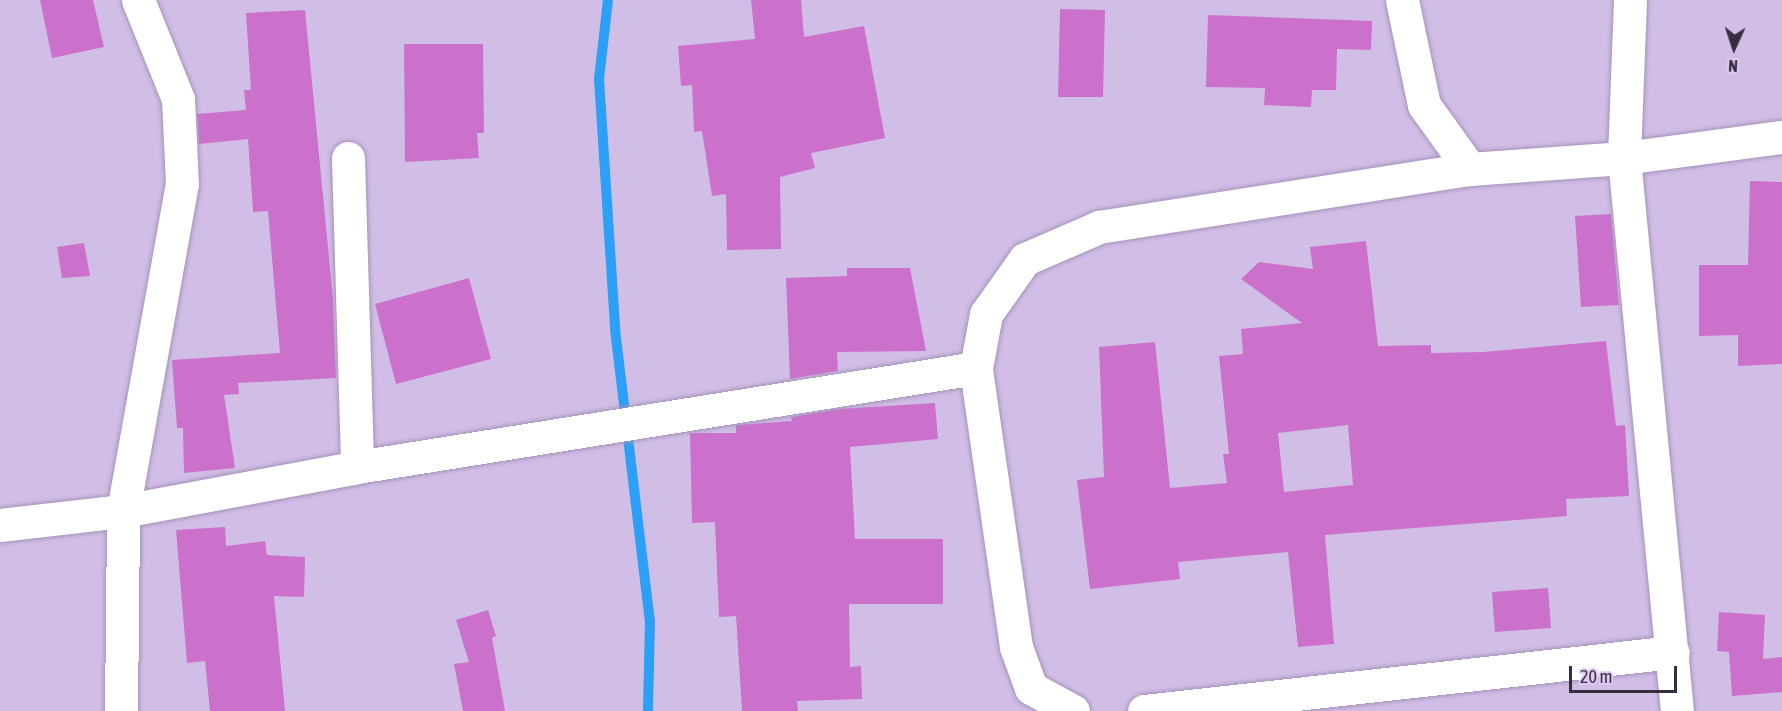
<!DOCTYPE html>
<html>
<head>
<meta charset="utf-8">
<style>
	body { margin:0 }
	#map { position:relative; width:1782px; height:711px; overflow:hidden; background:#d1bee6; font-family:"Asap Condensed",sans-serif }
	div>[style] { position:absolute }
	.stream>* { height:10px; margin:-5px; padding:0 5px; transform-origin:5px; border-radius:5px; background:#2c9ff6 }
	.building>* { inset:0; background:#cb71cc }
	.roads { filter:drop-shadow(0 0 2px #a693ba) drop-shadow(0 0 2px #a693ba) }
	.minor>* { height:33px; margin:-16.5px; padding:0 16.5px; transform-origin:16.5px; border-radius:16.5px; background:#fff }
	span { translate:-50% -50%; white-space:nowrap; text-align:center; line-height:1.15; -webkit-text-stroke:6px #decaf3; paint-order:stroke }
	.north { position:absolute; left:1704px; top:18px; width:60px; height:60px; -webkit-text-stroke:4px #decaf3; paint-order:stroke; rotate:183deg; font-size:16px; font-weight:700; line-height:24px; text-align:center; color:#362e3e }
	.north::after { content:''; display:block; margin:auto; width:21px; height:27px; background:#362e3e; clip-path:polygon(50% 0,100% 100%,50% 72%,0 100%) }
	.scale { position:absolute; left:1569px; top:666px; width:108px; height:27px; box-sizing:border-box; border:3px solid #362e3e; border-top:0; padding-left:8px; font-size:18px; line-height:21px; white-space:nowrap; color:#362e3e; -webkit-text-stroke:4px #decaf3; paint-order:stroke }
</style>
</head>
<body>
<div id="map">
	<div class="stream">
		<i style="left:608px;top:0;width:80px;rotate:96.5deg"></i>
		<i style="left:599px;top:79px;width:251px;rotate:86.3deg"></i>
		<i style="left:615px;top:329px;width:294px;rotate:83.2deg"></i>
		<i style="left:650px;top:621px;width:90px;rotate:91.3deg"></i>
	</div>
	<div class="building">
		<i style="clip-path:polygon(40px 0,93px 0,104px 47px,52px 58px)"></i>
		<i style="clip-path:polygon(751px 0,801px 0,804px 37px,864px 26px,885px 138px,811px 153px,815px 168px,780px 177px,781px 249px,727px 250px,726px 194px,712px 196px,702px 131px,694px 132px,692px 85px,681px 86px,678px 46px,755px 39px)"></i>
		<i style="clip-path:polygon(1060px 9px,1105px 10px,1103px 97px,1058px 97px)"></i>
		<i style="clip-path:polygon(305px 10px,333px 299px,336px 378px,238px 383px,239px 394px,224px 395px,235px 468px,184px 473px,183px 428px,177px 428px,172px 360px,280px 353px,268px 211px,253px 212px,248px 139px,199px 144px,197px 114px,246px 110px,244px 90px,251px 90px,246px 13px)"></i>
		<i style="clip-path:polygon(1208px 15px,1372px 21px,1371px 50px,1337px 49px,1336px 90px,1312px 90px,1311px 107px,1264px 105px,1265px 88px,1206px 87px)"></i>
		<i style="clip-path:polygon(404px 44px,483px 44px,484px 133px,477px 133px,479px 158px,405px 162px)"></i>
		<i style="clip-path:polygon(1750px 181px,1782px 182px,1782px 364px,1738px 366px,1738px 335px,1699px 336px,1699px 265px,1748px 265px)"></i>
		<i style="clip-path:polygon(1611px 214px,1619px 305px,1581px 307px,1575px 216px)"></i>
		<i style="clip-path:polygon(evenodd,1366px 241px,1378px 346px,1431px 345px,1431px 353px,1483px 352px,1606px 341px,1616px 426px,1625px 425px,1629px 496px,1566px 499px,1567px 516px,1325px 535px,1334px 644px,1298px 647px,1288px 552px,1178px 562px,1180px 579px,1090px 589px,1077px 480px,1104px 477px,1099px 347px,1155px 342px,1170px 488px,1227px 483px,1223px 454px,1229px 454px,1219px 356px,1243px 354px,1241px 329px,1302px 323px,1241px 279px,1259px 262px,1313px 269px,1310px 247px,1366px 241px,1348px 425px,1353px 485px,1284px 492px,1278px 433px,1348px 425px)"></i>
		<i style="clip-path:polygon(84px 243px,90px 276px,62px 278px,57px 247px)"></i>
		<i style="clip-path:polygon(847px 268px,910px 268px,926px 351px,837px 352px,838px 371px,790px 379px,786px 278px,847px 276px)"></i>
		<i style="clip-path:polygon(469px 278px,491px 359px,396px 384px,375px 304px)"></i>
		<i style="clip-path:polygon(935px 403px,938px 439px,850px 447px,855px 539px,943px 539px,943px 604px,849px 604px,850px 667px,861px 666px,862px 699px,797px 701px,798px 711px,742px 711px,736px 616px,719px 617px,715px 522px,692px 523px,690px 433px,736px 433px,736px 425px,792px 421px,791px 417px,839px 409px)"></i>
		<i style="clip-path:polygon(225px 527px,226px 546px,265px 541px,267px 555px,305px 557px,304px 597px,274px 596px,285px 711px,210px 711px,205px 661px,187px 663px,176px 530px)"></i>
		<i style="clip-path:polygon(1548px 588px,1551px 628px,1495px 632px,1492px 592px)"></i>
		<i style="clip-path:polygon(488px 610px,496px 636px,492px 638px,505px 711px,463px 711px,454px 664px,469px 662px,456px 620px)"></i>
		<i style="clip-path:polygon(1719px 612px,1765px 615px,1763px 659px,1782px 657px,1782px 692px,1732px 696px,1729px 652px,1717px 651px)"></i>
	</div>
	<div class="roads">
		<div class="minor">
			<i style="left:1402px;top:0;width:107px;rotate:78.2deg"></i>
			<i style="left:1424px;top:105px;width:79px;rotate:54.3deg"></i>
			<i style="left:1630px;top:0;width:158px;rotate:92.2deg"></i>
			<i style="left:1624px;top:158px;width:556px;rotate:84.53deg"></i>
			<i style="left:348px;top:158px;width:309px;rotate:88.3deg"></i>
			<i style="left:0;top:525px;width:124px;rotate:-6.5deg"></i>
			<i style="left:123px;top:511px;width:238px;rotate:-10.6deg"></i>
			<i style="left:357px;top:467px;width:627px;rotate:-9.09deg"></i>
			<i style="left:121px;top:711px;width:200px;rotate:-89.4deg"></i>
			<i style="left:123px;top:511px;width:332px;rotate:-79.8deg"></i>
			<i style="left:182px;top:184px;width:85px;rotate:-92.7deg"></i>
			<i style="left:178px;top:99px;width:107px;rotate:-112deg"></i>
			<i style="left:1073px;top:711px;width:48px;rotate:-151.3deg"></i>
			<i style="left:1031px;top:688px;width:44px;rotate:-110.1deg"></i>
			<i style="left:1016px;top:647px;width:282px;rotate:-98.2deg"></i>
			<i style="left:976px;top:368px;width:55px;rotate:-79.5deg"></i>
			<i style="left:986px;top:314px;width:67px;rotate:-54.7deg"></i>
			<i style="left:1025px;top:259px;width:81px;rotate:-23.4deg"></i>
			<i style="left:1099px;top:227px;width:376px;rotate:-8.9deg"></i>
			<i style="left:1470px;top:169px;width:154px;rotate:-4.1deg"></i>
			<i style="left:1624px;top:158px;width:159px;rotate:-7.6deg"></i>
			<i style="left:1144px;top:711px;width:532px;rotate:-6.36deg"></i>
		</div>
	</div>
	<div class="north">N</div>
	<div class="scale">20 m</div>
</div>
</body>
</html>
